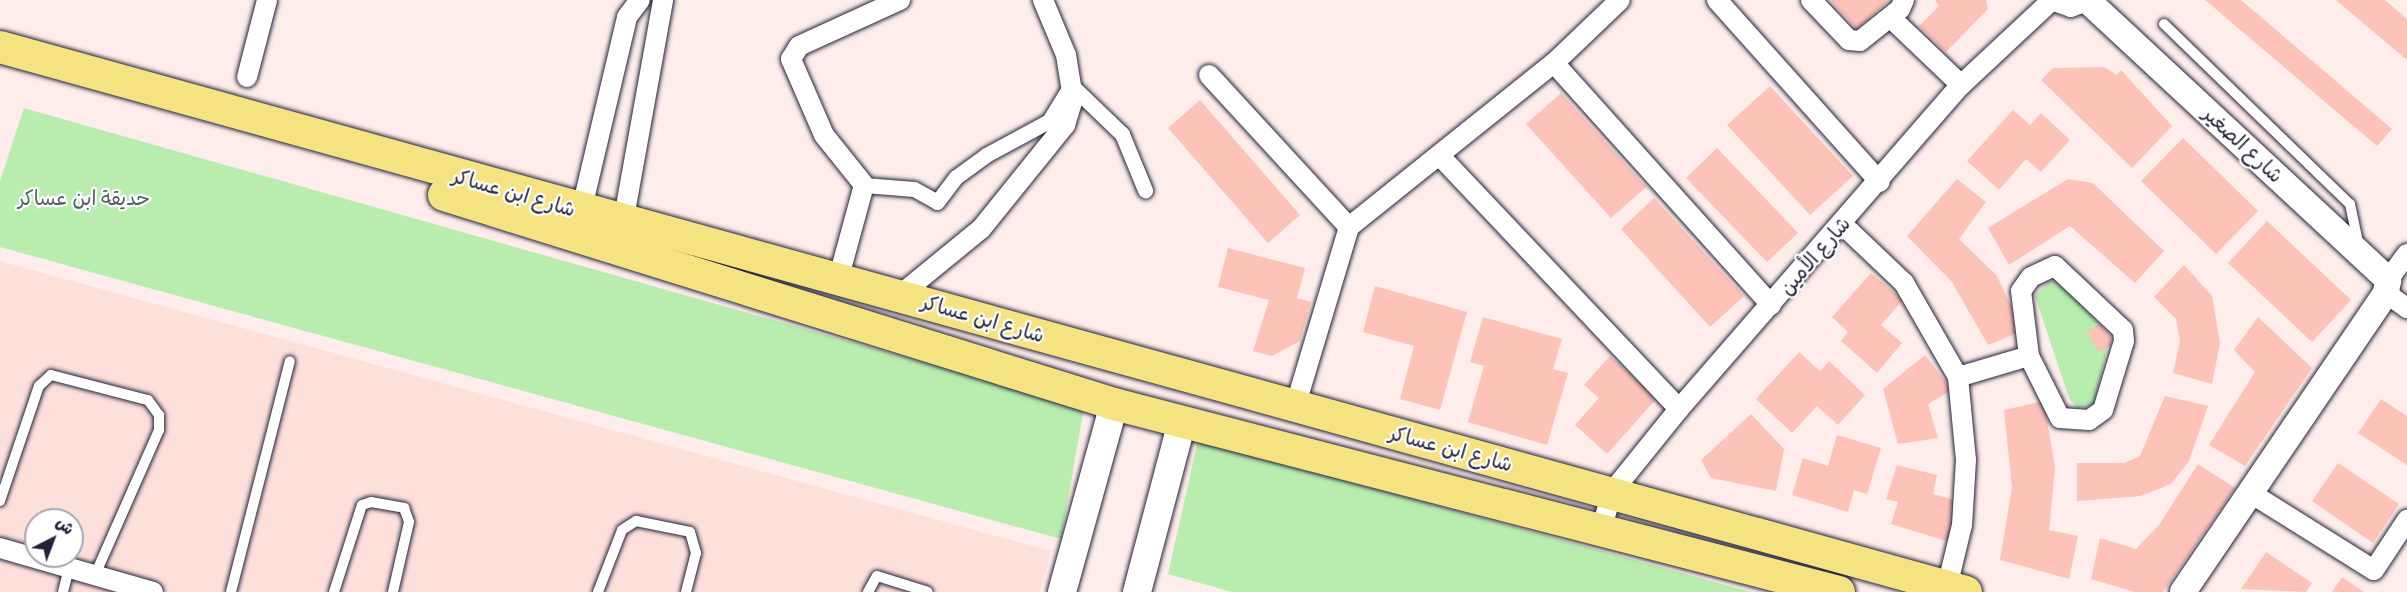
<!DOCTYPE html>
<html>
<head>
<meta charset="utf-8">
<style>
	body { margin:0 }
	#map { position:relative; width:2407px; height:592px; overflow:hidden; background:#feedea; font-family:Itim,"Playpen Sans Arabic",sans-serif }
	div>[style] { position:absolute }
	.built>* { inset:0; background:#fee0db }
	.green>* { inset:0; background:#b8edaf }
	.building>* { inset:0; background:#fdc2b8 }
	.roads { filter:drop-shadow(0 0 2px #22223b) drop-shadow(0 0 2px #22223b) }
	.service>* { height:10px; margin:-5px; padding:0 5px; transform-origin:5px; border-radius:5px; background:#fff }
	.pedestrian>* { height:15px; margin:-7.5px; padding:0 7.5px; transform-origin:7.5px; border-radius:7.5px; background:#fff }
	.minor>* { height:20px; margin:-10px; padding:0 10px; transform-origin:10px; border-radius:10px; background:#fff }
	.tertiary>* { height:26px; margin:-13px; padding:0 13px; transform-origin:13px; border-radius:13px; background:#fff }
	.secondary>* { height:28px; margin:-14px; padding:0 14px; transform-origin:14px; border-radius:14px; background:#fff }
	.primary>* { height:32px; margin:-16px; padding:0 16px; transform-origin:16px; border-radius:16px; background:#f5e382 }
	span { translate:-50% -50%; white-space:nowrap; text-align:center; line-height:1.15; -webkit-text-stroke:4.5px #fff; paint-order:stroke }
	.street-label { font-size:20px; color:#22223b }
	.park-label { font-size:20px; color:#4f5f5e }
	.north { position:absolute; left:24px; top:508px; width:60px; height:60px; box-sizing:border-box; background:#fff; border:2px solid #a7a7b1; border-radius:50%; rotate:42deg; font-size:16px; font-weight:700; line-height:24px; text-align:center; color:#22223b }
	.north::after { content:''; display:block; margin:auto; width:21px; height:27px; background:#22223b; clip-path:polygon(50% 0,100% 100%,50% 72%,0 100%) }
</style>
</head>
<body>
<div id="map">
	<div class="built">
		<i style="clip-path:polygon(evenodd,0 261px,1051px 551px,1040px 592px,0 592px,0 261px,36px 520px,72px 520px,72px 556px,36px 556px,36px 520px)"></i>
	</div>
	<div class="green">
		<i style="clip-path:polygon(24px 108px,1084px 408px,1061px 539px,0 247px,0 181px)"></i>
		<i style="clip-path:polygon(2057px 280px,2110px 335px,2094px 406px,2077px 408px,2069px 398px,2035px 296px,2048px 282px)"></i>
		<i style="clip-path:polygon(1198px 440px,1751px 592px,1232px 592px,1168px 574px)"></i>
	</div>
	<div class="building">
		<i style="clip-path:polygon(1830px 0,1889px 0,1857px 29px)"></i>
		<i style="clip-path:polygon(1935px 0,1986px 0,1988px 9px,1946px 52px,1919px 26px,1939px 6px)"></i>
		<i style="clip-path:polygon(2205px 0,2241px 0,2392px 129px,2377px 146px)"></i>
		<i style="clip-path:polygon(2336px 0,2385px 0,2407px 19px,2407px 60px)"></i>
		<i style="clip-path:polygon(2104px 67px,2117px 75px,2121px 70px,2172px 126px,2132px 168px,2041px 80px,2053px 68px)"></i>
		<i style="clip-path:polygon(1770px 86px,1853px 176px,1810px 215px,1727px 125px)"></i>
		<i style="clip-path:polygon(1561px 93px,1646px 187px,1611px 218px,1526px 124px)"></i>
		<i style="clip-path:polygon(1200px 100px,1300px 215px,1268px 243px,1168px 128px)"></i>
		<i style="clip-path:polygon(2013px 110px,2030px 125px,2041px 113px,2070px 140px,2041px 172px,2026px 159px,1999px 190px,1967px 161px)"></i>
		<i style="clip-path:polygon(2183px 138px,2258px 211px,2216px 254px,2141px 181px)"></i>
		<i style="clip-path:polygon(1717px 148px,1798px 233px,1767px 262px,1686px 178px)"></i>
		<i style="clip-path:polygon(1957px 179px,1986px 202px,1959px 239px,1997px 276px,2023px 331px,1988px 345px,1952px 282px,1907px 236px)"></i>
		<i style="clip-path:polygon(2068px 179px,2093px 183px,2164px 251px,2135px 283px,2070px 226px,2009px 265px,1988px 228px)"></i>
		<i style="clip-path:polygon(1654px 198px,1744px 296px,1710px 327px,1621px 229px)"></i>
		<i style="clip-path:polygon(2267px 221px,2351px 300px,2312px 342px,2228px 263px)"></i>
		<i style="clip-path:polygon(1228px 248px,1305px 268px,1297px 298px,1311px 302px,1300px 341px,1272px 356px,1253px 351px,1269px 300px,1218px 287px)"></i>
		<i style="clip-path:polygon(2184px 265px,2212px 296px,2220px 343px,2212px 384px,2173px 373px,2180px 341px,2176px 319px,2154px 297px)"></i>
		<i style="clip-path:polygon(1871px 273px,1903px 300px,1881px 325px,1902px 343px,1877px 373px,1841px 341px,1848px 332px,1832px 317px)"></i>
		<i style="clip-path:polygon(1375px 286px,1467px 312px,1440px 410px,1400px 399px,1414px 346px,1363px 332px)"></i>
		<i style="clip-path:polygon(1483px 317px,1562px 339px,1553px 369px,1568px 373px,1547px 445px,1468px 422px,1484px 366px,1470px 362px)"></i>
		<i style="clip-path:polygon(2258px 317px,2312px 368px,2245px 466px,2209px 445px,2255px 372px,2234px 350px)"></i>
		<i style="clip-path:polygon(2100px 324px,2110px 335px,2111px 345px,2099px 352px,2086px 332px)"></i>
		<i style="clip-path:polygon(1799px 352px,1820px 371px,1829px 361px,1865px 395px,1838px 425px,1817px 406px,1792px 433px,1756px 399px)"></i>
		<i style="clip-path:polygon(1925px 355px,1952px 390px,1928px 404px,1938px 438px,1898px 444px,1883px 389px)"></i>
		<i style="clip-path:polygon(1610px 356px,1657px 398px,1607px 454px,1575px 425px,1599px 398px,1584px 385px)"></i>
		<i style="clip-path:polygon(2165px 396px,2208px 406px,2189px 461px,2171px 484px,2141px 496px,2077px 501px,2077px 463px,2124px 463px,2140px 456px)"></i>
		<i style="clip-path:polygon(2381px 399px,2407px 416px,2407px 465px,2358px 433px)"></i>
		<i style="clip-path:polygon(2044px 401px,2055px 468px,2049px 530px,2078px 536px,2069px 579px,2000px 560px,2012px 488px,2004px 410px)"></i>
		<i style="clip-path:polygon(1751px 414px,1784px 449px,1776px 491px,1711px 478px,1701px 460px)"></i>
		<i style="clip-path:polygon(1837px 435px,1881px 448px,1867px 494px,1854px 490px,1848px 512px,1792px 495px,1803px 458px,1828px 466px)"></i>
		<i style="clip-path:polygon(2338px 463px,2399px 504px,2373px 543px,2312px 501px)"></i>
		<i style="clip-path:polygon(2198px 464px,2235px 488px,2163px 592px,2135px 592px,2091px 579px,2100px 538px,2136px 549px,2159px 525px)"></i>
		<i style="clip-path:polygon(1897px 465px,1937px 475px,1933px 494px,1962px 502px,1953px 543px,1891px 524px,1898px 502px,1886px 499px)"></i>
		<i style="clip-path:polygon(2266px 552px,2312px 583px,2306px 592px,2241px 589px)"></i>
		<i style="clip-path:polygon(2342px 577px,2364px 592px,2332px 592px)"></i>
	</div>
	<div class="roads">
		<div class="service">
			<i style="left:2164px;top:24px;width:259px;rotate:44.1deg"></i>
			<i style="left:2350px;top:204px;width:44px;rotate:78.2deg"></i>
			<i style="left:0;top:501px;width:121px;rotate:-71.3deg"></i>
			<i style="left:39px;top:386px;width:16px;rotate:-43deg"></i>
			<i style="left:51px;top:375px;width:100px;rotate:14.5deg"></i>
			<i style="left:148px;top:400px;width:19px;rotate:54deg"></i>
			<i style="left:159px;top:415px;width:15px;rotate:90deg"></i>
			<i style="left:159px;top:430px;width:158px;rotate:113.8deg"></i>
			<i style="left:63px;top:592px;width:25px;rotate:-76deg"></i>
			<i style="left:231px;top:592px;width:238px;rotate:-75.7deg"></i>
			<i style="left:334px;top:592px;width:91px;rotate:-72.2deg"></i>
			<i style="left:362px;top:505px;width:9px;rotate:-18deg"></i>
			<i style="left:371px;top:502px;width:34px;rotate:10deg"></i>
			<i style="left:404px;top:508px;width:15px;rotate:70deg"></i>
			<i style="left:409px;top:522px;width:72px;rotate:102.9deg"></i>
			<i style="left:598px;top:592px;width:66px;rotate:-68.8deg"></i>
			<i style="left:622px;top:530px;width:17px;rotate:-33deg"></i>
			<i style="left:636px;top:521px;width:55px;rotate:11.5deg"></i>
			<i style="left:690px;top:532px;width:22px;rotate:74deg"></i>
			<i style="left:696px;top:553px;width:40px;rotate:104.4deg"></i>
			<i style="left:868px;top:592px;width:18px;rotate:-61deg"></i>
			<i style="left:877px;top:576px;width:53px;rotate:17.4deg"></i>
		</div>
		<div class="pedestrian">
			<i style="left:864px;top:185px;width:50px;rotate:4.6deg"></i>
			<i style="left:914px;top:189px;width:26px;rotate:29deg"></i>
			<i style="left:937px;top:202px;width:31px;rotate:-53deg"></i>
			<i style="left:956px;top:177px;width:37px;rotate:-36deg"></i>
			<i style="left:986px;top:155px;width:72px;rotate:-28.4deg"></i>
			<i style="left:1049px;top:121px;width:42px;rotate:-58.6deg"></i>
			<i style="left:1071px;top:85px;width:71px;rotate:43.9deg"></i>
			<i style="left:1122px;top:134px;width:61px;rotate:67.7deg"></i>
		</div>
		<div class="minor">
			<i style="left:1717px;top:0;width:244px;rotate:48.2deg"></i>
			<i style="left:1811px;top:0;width:55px;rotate:46.5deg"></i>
			<i style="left:1849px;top:40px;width:11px;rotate:5deg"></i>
			<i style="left:1860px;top:41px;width:51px;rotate:-38.7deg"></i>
			<i style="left:1900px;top:9px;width:10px;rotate:-66deg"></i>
			<i style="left:2051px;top:0;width:21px;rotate:19deg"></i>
			<i style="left:2071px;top:7px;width:19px;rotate:-21deg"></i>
			<i style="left:1891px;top:18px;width:97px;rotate:43.7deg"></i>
			<i style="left:1554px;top:63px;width:325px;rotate:48.1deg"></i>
			<i style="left:1209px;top:75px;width:207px;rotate:47.4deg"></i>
			<i style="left:247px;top:77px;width:80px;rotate:-75.4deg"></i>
			<i style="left:1440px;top:156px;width:348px;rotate:46.6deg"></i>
			<i style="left:581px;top:212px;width:200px;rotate:-76.7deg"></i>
			<i style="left:627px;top:17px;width:21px;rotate:-53deg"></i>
			<i style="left:623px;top:223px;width:227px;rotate:-79.8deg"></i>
			<i style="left:1842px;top:224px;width:86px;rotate:43.6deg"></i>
			<i style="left:1904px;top:283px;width:108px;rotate:60.1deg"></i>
			<i style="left:1958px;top:377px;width:83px;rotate:84.5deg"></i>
			<i style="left:1966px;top:460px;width:65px;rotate:93.5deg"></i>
			<i style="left:1962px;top:525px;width:64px;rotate:103.6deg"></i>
			<i style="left:2055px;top:266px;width:93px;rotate:43.3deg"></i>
			<i style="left:2123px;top:330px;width:11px;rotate:85deg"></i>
			<i style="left:2124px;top:341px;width:72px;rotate:106.9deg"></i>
			<i style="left:2103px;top:410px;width:17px;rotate:144deg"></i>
			<i style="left:2089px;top:420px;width:29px;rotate:-176deg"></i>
			<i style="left:2060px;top:418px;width:69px;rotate:-116.6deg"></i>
			<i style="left:2029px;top:356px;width:65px;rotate:-97deg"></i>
			<i style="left:2021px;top:291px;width:17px;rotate:-54deg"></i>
			<i style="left:2031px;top:277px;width:26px;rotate:-25deg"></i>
			<i style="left:838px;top:280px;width:98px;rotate:-74.7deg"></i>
			<i style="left:864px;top:185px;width:64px;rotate:-128.7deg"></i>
			<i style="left:824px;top:135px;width:83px;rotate:-113.5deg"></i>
			<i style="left:791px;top:59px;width:15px;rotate:-58deg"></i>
			<i style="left:799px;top:46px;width:111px;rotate:-24.5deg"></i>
			<i style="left:2388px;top:280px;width:32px;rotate:-54deg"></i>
			<i style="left:2386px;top:293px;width:26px;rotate:36deg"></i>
			<i style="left:899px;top:296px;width:106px;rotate:-39.3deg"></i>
			<i style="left:981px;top:229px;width:134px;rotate:-51.1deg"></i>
			<i style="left:1065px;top:125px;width:28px;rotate:-73deg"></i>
			<i style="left:1073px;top:98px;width:44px;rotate:-99.2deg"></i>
			<i style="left:1066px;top:55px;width:60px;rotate:-112.7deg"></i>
			<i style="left:1958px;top:377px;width:74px;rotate:-16.5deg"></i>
			<i style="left:1295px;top:407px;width:188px;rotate:-73.3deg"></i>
			<i style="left:1349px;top:227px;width:263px;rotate:-38.7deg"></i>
			<i style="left:1554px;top:63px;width:91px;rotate:-43.7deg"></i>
			<i style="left:2249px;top:492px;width:147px;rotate:32deg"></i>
			<i style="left:2374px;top:570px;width:60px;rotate:-56.6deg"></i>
			<i style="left:1602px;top:527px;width:36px;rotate:-74deg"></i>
			<i style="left:1612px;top:492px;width:107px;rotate:-51.1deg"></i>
			<i style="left:1679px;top:409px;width:430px;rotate:-49deg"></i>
			<i style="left:1961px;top:85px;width:123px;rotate:-43deg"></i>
			<i style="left:0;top:548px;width:159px;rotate:16deg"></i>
		</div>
		<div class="tertiary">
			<i style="left:2088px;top:1px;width:410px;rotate:42.9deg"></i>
			<i style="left:2388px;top:280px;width:13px;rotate:99deg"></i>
			<i style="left:2386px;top:293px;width:361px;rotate:124.2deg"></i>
		</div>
		<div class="secondary">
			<i style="left:1062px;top:592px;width:195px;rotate:-74.5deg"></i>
			<i style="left:1137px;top:592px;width:176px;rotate:-75.2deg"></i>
		</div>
		<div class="primary">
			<i style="left:0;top:47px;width:2040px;rotate:15.49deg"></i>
			<i style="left:444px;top:195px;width:702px;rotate:17.32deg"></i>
			<i style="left:1114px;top:404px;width:749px;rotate:14.54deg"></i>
		</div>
	</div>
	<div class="street-label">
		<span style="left:2243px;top:145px;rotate:43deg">شارع الصغير</span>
		<span style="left:514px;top:193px;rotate:16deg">شارع ابن عساكر</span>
		<span style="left:1815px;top:256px;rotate:-49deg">شارع الأمين</span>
		<span style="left:983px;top:319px;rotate:16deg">شارع ابن عساكر</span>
		<span style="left:1451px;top:449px;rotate:15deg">شارع ابن عساكر</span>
	</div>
	<div class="park-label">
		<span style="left:84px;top:198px">حديقة ابن عساكر</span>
	</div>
	<div class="north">ش</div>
</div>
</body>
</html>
